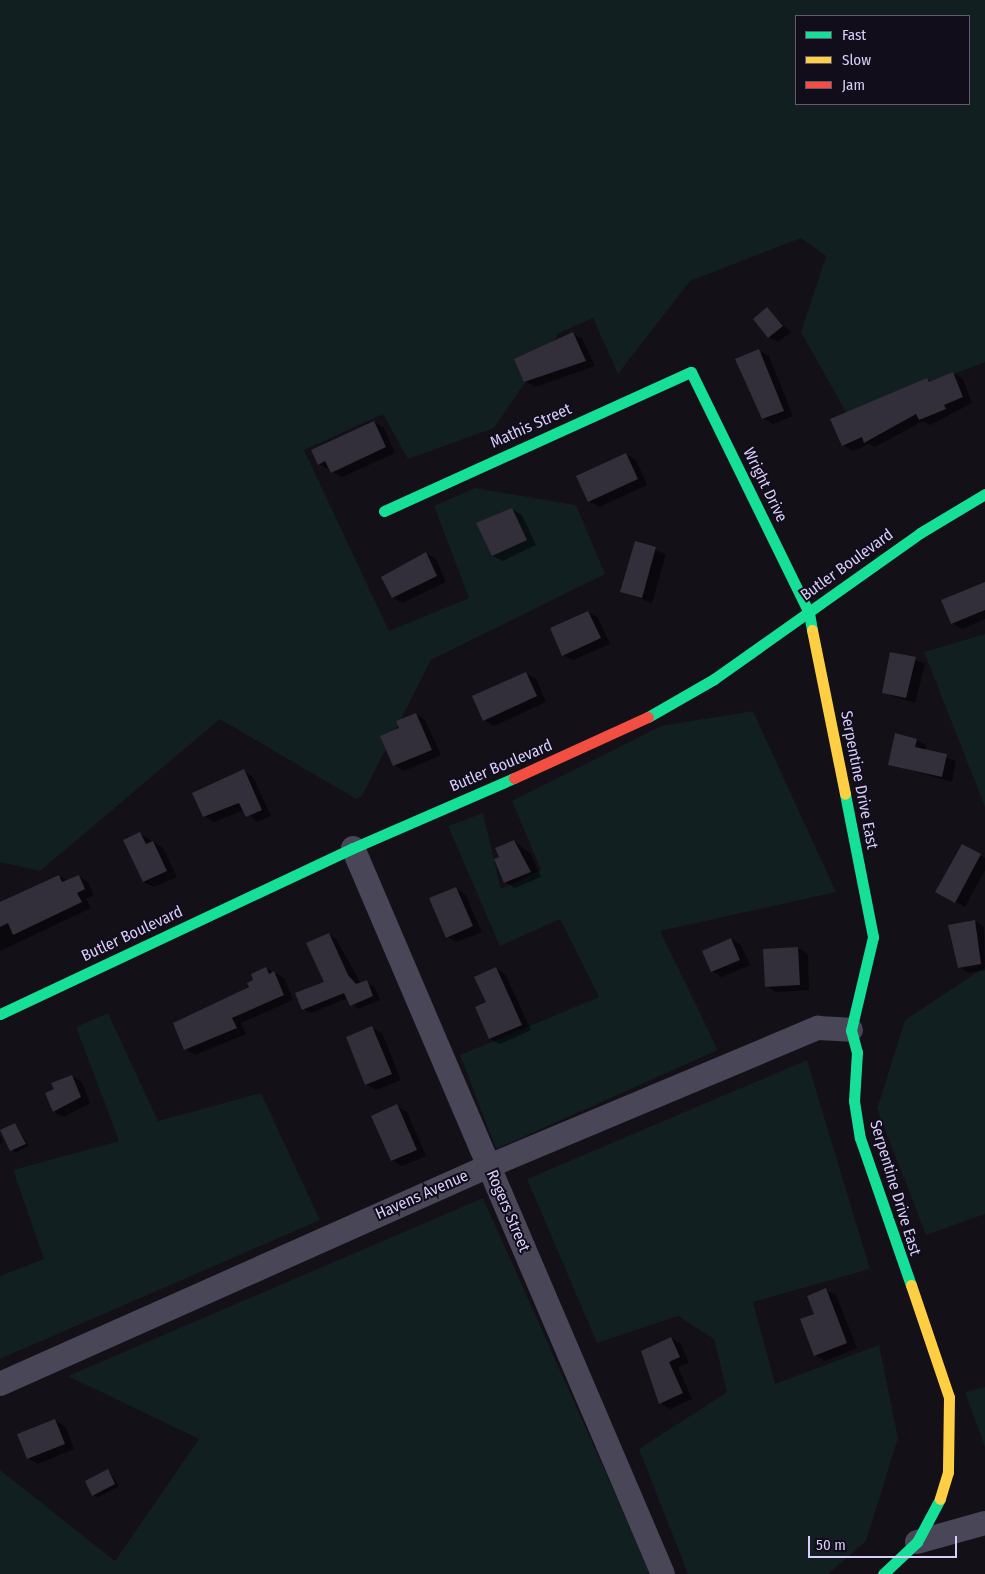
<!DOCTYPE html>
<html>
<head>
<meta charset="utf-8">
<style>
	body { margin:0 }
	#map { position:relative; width:985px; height:1574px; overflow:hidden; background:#131017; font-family:"Fira Sans Condensed",sans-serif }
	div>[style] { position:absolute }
	.green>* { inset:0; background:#111f21 }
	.shadow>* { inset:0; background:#0007 }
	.building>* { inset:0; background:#322e3a }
	.street>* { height:24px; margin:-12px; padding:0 12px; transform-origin:12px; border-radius:12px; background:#494657 }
	.fast>* { height:11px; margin:-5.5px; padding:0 5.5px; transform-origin:5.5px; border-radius:5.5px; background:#16e098 }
	.slow>* { height:11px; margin:-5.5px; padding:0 5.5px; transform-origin:5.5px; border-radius:5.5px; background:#ffcf43 }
	.jam>* { height:11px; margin:-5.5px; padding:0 5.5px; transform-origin:5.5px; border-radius:5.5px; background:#f24e42 }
	span { translate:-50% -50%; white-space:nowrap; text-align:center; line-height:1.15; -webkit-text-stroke:4px #120d1a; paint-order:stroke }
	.street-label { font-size:16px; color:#d9cdf9 }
	.legend { position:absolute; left:795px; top:15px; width:175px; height:90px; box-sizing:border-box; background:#120d1a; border:1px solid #625a73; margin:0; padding:6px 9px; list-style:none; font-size:15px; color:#d9cdf9 }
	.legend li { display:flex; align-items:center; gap:10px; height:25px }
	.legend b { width:25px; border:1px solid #625a73 }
	.scale { position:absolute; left:808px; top:1536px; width:149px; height:22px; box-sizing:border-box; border:2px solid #d9cdf9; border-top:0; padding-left:6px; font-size:15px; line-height:18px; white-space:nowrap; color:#d9cdf9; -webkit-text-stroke:4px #120d1a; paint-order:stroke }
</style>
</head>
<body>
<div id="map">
	<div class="green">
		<i style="clip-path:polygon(evenodd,0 0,985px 0,985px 362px,847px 414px,801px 332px,826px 256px,801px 238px,690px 281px,618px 374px,593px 318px,559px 333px,494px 428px,408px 459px,383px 414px,304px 450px,389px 631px,469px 598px,434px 506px,475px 488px,576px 505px,605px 574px,431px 660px,362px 796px,356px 799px,220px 719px,40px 871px,0 862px,0 0,796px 16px,969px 16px,969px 104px,796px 104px,796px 16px)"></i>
		<i style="clip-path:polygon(985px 634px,985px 807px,924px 652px)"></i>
		<i style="clip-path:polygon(753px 711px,836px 892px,660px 931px,718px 1050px,496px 1149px,460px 1055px,599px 997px,560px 919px,500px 946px,448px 826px,483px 813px,501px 889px,541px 870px,512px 801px,661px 726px)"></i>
		<i style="clip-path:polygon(985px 967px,985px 1214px,926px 1235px,877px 1109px,905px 1020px)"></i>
		<i style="clip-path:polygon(108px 1013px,158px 1121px,261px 1093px,320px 1220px,0 1359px,0 1276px,44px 1259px,13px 1170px,119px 1141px,76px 1027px)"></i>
		<i style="clip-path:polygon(807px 1060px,870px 1269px,753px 1302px,775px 1384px,879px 1345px,898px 1438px,866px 1541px,828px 1574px,688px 1574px,639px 1449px,727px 1392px,714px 1339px,678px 1316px,597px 1343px,527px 1179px)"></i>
		<i style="clip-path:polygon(483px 1198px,651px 1574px,0 1574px,0 1470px,115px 1561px,199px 1439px,68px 1376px)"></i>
		<i style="clip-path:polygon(985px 1387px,985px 1447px,965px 1392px)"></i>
	</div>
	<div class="shadow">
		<i style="clip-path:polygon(767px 309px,791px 332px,778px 342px,769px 337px)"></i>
		<i style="clip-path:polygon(573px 333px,582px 339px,595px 366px,535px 387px,525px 381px)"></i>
		<i style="clip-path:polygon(759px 351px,769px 356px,793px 416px,773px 424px,763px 418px)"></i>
		<i style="clip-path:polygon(953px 373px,963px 379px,972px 403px,930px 425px,923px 421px,875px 447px,869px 444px,853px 451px,843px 445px,927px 379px,932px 382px)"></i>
		<i style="clip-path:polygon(374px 422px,384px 428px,395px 453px,342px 477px,319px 464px)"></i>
		<i style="clip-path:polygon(626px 454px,636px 460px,647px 485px,599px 507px,589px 501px)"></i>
		<i style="clip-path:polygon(512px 509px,522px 515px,536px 545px,503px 561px,493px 556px,478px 524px)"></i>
		<i style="clip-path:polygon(635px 543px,666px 554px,652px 603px,622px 591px)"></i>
		<i style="clip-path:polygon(426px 553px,436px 559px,446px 582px,402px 603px,392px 597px)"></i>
		<i style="clip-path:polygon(985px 583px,985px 619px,962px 629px,952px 623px)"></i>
		<i style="clip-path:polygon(588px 612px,598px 618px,610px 644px,573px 660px,563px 655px)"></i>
		<i style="clip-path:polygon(915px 659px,925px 664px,915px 703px,883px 693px)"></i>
		<i style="clip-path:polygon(526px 674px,536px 679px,546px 702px,494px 726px,484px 720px)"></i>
		<i style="clip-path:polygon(416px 714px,425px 720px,441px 755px,404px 771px,394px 765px,401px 729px)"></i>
		<i style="clip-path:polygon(917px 740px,926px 745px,925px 750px,956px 761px,952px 782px,889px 764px)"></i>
		<i style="clip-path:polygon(244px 771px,253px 777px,271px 816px,257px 822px,244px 810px,214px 822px,204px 816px)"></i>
		<i style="clip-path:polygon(139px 833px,163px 848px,177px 877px,154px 887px,144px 882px)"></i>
		<i style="clip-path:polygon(514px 841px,531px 854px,541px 877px,515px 888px,505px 882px,501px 857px)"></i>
		<i style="clip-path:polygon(962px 845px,985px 858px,985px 870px,965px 907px,937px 891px)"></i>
		<i style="clip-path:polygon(59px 876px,68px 881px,79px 876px,88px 882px,94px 895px,86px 899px,91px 908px,0 951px,0 904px)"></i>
		<i style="clip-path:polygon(456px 888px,465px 894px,482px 932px,457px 942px,447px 937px)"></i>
		<i style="clip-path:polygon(975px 921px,984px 927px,985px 970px,969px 973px,959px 967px)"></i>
		<i style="clip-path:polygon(329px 934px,336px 939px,361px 984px,374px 986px,380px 1000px,358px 1009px,348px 998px,311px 1013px,303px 1009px,325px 982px)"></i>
		<i style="clip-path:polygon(731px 939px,741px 945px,750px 965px,722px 977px,712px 971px,704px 952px)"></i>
		<i style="clip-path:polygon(798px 948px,808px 954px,809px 990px,776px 992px,766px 986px)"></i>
		<i style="clip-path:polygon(266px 968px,284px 978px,293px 1000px,241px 1023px,246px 1034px,195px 1055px,185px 1049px)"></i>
		<i style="clip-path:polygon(496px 968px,505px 974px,531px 1030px,500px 1044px,490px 1039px,487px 1003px)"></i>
		<i style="clip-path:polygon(372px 1028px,382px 1033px,401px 1080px,376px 1090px,366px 1084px)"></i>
		<i style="clip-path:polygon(72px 1076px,82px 1082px,90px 1103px,64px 1117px,54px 1112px,47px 1094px)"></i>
		<i style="clip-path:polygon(397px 1106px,407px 1112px,426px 1156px,402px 1166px,392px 1160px)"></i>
		<i style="clip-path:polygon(15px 1124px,29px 1146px,15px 1153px,0 1132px)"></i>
		<i style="clip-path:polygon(0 1135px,3px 1142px,0 1144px)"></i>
		<i style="clip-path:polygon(826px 1290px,836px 1295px,857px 1348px,825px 1361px,815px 1355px,815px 1314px)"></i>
		<i style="clip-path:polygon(671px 1338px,681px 1344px,689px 1363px,678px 1367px,692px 1399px,670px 1409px,660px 1403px)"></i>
		<i style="clip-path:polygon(55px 1420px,65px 1426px,74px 1449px,38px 1464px,28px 1458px)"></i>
		<i style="clip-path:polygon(108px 1471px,119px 1486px,98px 1497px,93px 1495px)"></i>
	</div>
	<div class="building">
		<i style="clip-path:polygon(767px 307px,783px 326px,768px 338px,753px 319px)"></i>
		<i style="clip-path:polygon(573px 332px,586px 361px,524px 382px,514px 359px)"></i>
		<i style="clip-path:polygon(759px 349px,784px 411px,762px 419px,735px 359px)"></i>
		<i style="clip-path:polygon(953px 372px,963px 397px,944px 405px,946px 409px,919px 420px,916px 414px,864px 443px,862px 437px,842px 446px,830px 419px,927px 378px,929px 382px)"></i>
		<i style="clip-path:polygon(374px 421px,386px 447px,331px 473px,325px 461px,318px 465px,311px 450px)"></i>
		<i style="clip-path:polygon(626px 453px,638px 479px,588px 502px,576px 476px)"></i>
		<i style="clip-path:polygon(512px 508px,527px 540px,492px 556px,476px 523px)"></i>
		<i style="clip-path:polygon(635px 541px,656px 547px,642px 598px,620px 592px)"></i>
		<i style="clip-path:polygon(426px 552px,437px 576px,392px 598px,381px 577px)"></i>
		<i style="clip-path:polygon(985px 582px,985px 610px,951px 624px,941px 600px)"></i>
		<i style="clip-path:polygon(588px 611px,601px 638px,562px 656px,550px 628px)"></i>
		<i style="clip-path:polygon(890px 652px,916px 657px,906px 698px,882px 693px)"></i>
		<i style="clip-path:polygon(526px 672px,537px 696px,483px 721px,472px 696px)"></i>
		<i style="clip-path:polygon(416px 713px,432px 750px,393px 766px,380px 736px,399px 728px,396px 721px)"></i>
		<i style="clip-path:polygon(895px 733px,917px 739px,915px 747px,947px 754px,942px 777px,888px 765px)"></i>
		<i style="clip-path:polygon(244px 769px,262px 810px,246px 817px,239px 803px,203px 817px,192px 793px)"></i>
		<i style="clip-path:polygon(140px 832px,146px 844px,153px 841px,167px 871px,143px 882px,123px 840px)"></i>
		<i style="clip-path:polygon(514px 840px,531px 872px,504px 883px,494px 859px,499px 857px,495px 848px)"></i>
		<i style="clip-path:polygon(962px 844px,981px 854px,955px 903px,935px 892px)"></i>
		<i style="clip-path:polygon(59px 875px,62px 882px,79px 875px,85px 889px,77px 893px,82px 902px,13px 935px,8px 923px,0 927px,0 902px)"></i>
		<i style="clip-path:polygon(456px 887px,473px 926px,446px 938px,429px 898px)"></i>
		<i style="clip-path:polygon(975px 920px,981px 964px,958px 968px,948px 925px)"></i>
		<i style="clip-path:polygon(329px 933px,348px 975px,356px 984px,367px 980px,373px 996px,350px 1006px,344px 993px,302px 1010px,295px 993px,324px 982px,306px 943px)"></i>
		<i style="clip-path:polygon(731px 938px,740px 960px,711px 972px,702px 951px)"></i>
		<i style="clip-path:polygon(798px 947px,800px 985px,765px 987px,763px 949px)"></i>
		<i style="clip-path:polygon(266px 967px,269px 974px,274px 971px,284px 995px,232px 1018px,237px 1028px,184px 1050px,173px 1023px,249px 987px,247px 983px,253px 980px,251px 974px)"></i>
		<i style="clip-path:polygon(496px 967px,522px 1025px,489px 1039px,475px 1007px,486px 1002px,474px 977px)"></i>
		<i style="clip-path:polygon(372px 1026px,392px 1074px,365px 1085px,346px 1037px)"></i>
		<i style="clip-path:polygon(72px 1075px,81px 1097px,53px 1112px,45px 1093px,54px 1089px,51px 1083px)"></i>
		<i style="clip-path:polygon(397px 1104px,417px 1150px,391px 1161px,371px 1116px)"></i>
		<i style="clip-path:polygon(15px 1123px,26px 1144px,10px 1151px,0 1130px)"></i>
		<i style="clip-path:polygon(826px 1288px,847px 1343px,814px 1356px,800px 1319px,814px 1314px,807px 1296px)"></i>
		<i style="clip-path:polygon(671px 1337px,680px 1357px,669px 1362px,683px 1393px,659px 1404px,641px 1351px)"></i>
		<i style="clip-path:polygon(55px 1419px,65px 1444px,27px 1459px,17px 1434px)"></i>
		<i style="clip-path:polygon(108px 1469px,115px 1484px,92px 1496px,85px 1481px)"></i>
	</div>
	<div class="street">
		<i style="left:353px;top:848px;width:789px;rotate:66.88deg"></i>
		<i style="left:0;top:1384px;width:535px;rotate:-24.03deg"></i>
		<i style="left:489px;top:1166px;width:357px;rotate:-22.8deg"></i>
		<i style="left:818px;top:1028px;width:33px;rotate:3deg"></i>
		<i style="left:917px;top:1542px;width:71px;rotate:-15.6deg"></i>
	</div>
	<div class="fast">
		<i style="left:384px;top:511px;width:337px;rotate:-24.4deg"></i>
		<i style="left:691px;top:372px;width:268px;rotate:63.9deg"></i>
		<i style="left:809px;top:613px;width:17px;rotate:80deg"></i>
		<i style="left:648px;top:717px;width:76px;rotate:-29.9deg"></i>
		<i style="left:714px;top:679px;width:252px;rotate:-35.3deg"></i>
		<i style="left:920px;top:533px;width:76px;rotate:-31deg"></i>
		<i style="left:845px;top:794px;width:146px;rotate:78.9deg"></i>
		<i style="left:873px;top:937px;width:96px;rotate:103.3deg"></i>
		<i style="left:851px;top:1030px;width:23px;rotate:75deg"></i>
		<i style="left:857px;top:1052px;width:49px;rotate:93.5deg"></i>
		<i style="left:854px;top:1101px;width:37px;rotate:81deg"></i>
		<i style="left:860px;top:1138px;width:156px;rotate:70.9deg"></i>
		<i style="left:0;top:1014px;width:390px;rotate:-25.2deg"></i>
		<i style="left:353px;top:848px;width:176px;rotate:-23.5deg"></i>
		<i style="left:883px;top:1574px;width:47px;rotate:-43.3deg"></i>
		<i style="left:917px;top:1542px;width:49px;rotate:-61.9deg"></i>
	</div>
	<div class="slow">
		<i style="left:812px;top:630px;width:167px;rotate:78.6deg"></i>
		<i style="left:911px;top:1285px;width:118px;rotate:71.3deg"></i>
		<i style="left:949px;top:1397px;width:75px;rotate:90.8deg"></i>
		<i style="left:948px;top:1472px;width:28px;rotate:107deg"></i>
	</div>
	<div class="jam">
		<i style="left:514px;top:778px;width:147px;rotate:-24.5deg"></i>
	</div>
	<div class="street-label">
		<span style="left:531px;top:426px;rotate:-24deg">Mathis Street</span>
		<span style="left:765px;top:485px;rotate:64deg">Wright Drive</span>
		<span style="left:847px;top:565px;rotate:-36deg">Butler Boulevard</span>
		<span style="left:501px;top:766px;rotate:-23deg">Butler Boulevard</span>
		<span style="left:859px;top:780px;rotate:79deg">Serpentine Drive East</span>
		<span style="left:132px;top:934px;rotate:-25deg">Butler Boulevard</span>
		<span style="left:895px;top:1188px;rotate:73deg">Serpentine Drive East</span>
		<span style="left:422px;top:1195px;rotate:-24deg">Havens Avenue</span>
		<span style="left:508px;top:1211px;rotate:67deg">Rogers Street</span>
	</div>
	<ul class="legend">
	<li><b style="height:6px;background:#16e098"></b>Fast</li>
	<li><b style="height:6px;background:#ffcf43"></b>Slow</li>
	<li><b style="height:6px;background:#f24e42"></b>Jam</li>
	</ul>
	<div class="scale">50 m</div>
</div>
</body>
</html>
